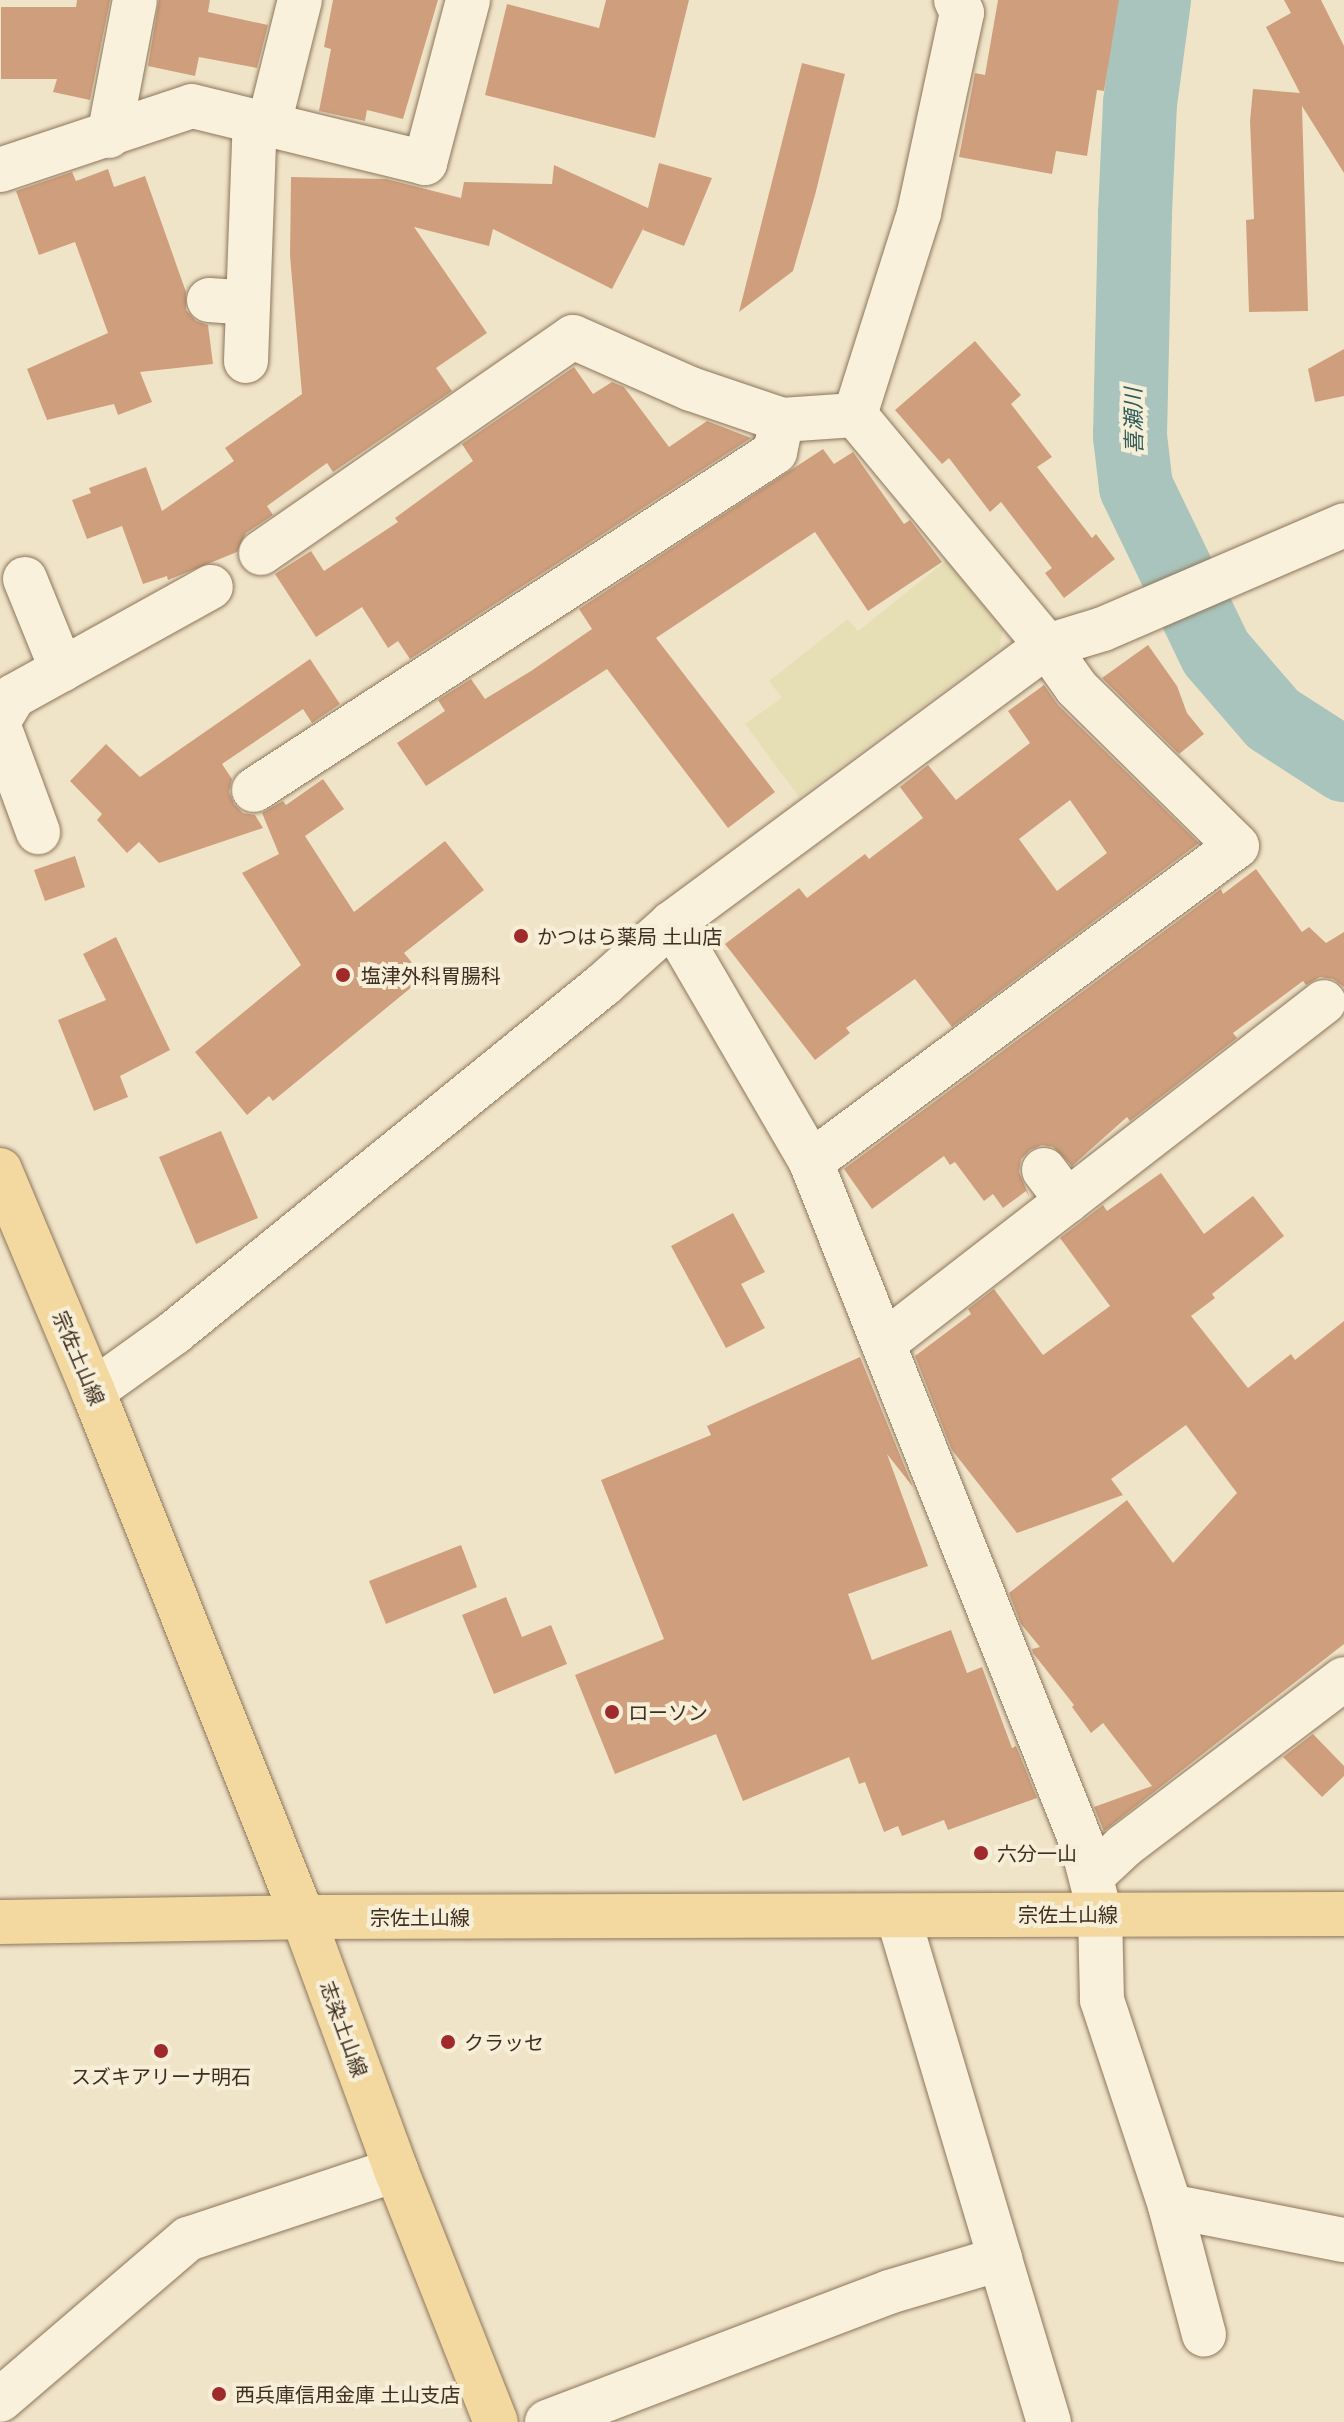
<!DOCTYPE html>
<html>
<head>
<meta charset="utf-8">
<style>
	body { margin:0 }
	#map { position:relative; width:1344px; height:2422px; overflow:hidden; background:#f0e4c8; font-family:"Noto Serif","Noto Sans JP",serif }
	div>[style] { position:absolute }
	.farmland>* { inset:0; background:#e6deb5 }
	.river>* { height:74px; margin:-37px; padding:0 37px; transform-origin:37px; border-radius:37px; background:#a9c4bc }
	.building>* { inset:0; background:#cf9f7d }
	.roads { filter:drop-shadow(0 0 2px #8d765c) drop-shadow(0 0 2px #8d765c) }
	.minor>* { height:44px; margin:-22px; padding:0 22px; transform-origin:22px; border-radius:22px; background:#faf1dc }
	.major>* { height:44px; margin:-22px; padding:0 22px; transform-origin:22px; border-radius:22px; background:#f3d9a0 }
	.dots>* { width:22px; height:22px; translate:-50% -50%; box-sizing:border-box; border:4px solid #f7eed8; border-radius:50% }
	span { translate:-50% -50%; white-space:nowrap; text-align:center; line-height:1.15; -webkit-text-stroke:8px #f7eed8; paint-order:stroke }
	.poi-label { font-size:20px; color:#3d2e20 }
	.left { translate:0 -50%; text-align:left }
	.street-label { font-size:20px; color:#3d2e20 }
	.water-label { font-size:22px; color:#2f5d5a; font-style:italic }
</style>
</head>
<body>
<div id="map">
	<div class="farmland">
		<i style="clip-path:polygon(947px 560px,1003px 630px,999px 649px,799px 797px,745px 724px,782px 698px,769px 681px,848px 619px,858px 631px)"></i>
	</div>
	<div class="river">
		<i style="left:1154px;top:0;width:104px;rotate:97.7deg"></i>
		<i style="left:1140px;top:103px;width:112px;rotate:92.6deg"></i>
		<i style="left:1135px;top:215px;width:221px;rotate:91.3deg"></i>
		<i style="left:1130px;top:436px;width:51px;rotate:83.3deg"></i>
		<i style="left:1136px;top:487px;width:184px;rotate:64.3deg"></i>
		<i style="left:1216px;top:653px;width:87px;rotate:49.2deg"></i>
		<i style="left:1273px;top:719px;width:85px;rotate:32.9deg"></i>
	</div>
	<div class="building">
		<i style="clip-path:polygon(77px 0,110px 0,90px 100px,53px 92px,57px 79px,1px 79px,1px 7px,76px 7px)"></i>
		<i style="clip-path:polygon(159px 0,210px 0,208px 12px,268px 25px,257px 68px,199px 57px,195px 76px,148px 66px)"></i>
		<i style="clip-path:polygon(333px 0,438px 0,403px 119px,367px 110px,365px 121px,319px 111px,331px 49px,324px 47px)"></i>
		<i style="clip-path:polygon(606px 0,689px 0,655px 138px,485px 95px,507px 4px,599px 28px)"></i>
		<i style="clip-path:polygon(998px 0,1119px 0,1104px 91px,1097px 90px,1087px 156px,1056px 151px,1052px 174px,959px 157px,975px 73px,985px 75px)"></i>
		<i style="clip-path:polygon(1284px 0,1321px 0,1344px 46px,1344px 173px,1302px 106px,1308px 311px,1249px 312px,1246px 220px,1254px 219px,1250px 121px,1253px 89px,1300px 93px,1266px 27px,1291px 13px)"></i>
		<i style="clip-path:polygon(802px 63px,845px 74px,815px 195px,793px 271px,739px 312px)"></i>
		<i style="clip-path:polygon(659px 163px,712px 178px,684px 246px,643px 230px,644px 227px,612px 289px,493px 229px,489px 246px,414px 227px,487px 333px,436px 368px,452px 391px,333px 472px,327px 463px,267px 506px,273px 515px,246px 533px,237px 552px,168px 580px,167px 576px,143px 584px,122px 526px,87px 539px,72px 500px,91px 493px,89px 488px,146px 467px,162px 511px,234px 461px,225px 448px,302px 394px,290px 256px,291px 177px,386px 179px,461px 198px,464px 182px,552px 184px,554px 165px,648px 208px)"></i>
		<i style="clip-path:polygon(108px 169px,114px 187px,145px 176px,186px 292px,186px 310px,196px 321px,208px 325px,213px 364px,140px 372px,152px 402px,118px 415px,114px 404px,47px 420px,27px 369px,108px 333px,75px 242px,39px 255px,16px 191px,72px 172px,76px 181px)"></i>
		<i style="clip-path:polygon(975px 341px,1021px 395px,1011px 404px,1052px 457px,1037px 467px,1092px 538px,1096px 534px,1115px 559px,1064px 598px,1045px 573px,1052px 568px,1001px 502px,990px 512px,949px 458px,942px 464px,895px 410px)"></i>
		<i style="clip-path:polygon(1344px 349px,1344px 396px,1315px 402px,1308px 369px)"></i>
		<i style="clip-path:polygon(574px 367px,593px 394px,612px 382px,624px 387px,669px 447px,707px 421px,751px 438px,410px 659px,398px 641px,388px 648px,362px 607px,316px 637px,275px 574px,311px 551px,324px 571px,398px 522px,395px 518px,473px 461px,462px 444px)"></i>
		<i style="clip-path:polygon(823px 449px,834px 464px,853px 452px,904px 524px,910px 520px,942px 562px,868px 611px,815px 532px,656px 638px,775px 792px,728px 828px,607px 669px,426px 786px,397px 743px,445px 711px,438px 700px,471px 679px,485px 699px,531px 671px,592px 629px,579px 609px)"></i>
		<i style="clip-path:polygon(1148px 645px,1177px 686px,1187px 713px,1204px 734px,1179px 754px,1102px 678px)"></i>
		<i style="clip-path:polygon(310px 659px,340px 704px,312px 723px,303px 709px,222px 764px,232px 779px,229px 792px,234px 804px,243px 813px,255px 815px,263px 828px,159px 863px,139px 842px,127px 853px,97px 820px,102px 814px,70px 781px,106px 744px,140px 777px)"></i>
		<i style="clip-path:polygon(evenodd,1044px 685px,1058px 705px,1199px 843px,952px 1027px,915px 979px,846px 1028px,850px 1033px,815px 1060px,725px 944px,799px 888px,807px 898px,865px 854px,869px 859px,923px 818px,900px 787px,928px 765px,956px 800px,1030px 743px,1008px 711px,1044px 685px,1070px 800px,1107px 853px,1057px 891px,1019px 839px,1070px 800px)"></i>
		<i style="clip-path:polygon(323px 779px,344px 809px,305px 836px,354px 912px,445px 841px,484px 890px,404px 953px,424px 977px,273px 1101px,269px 1096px,247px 1115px,195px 1052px,301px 965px,242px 873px,279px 854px,262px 813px,283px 801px,286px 805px)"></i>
		<i style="clip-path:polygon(75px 856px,85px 887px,45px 901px,34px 870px)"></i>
		<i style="clip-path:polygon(1256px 869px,1302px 932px,1309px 927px,1326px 943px,1344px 932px,1344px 987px,1333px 979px,1320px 977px,1306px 985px,1303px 981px,1233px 1033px,1237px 1038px,1130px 1121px,1127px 1117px,1072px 1166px,1053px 1147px,1042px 1145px,1030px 1150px,1021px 1159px,1019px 1172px,1030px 1198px,1026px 1191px,1003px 1208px,993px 1194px,984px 1201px,955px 1162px,950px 1165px,944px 1156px,872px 1209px,844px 1169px,1221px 889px,1223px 894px)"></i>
		<i style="clip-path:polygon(116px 937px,170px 1050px,120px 1076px,128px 1097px,94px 1111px,58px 1020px,106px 1000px,83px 954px)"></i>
		<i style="clip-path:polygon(221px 1131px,258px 1218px,196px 1244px,159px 1157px)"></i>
		<i style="clip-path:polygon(1161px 1173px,1204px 1234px,1253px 1196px,1284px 1236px,1212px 1294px,1215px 1298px,1191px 1316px,1248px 1388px,1291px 1354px,1295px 1360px,1344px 1321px,1344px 1644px,1104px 1831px,1094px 1807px,1152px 1786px,1103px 1723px,1091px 1733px,1072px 1707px,1074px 1705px,1033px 1653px,1032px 1649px,1040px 1647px,1021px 1624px,1009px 1593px,1127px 1500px,1173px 1563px,1237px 1493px,1186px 1425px,1111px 1479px,1123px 1495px,1017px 1533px,952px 1450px,915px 1356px,971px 1314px,968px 1309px,994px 1289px,1043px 1355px,1110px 1306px,1060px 1238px,1103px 1205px,1107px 1211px)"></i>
		<i style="clip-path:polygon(733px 1213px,765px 1272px,741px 1284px,765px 1328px,726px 1348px,671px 1246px)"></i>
		<i style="clip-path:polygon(860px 1357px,913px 1487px,887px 1454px,928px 1566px,848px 1594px,872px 1660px,951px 1630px,967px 1673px,982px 1667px,1012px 1748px,1016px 1746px,1037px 1798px,948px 1830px,944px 1820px,902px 1836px,898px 1826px,884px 1832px,865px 1782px,859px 1784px,849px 1757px,743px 1801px,716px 1734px,615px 1774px,575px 1675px,664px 1639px,601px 1480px,711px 1435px,707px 1426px)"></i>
		<i style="clip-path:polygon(461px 1545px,477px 1587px,386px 1624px,369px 1581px)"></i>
		<i style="clip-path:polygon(506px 1597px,522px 1637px,551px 1625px,567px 1664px,494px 1694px,462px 1615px)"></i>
		<i style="clip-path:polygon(1313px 1734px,1344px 1766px,1344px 1776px,1322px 1797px,1283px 1757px)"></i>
	</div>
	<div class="roads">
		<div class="minor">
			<i style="left:269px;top:124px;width:128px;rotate:-76deg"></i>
			<i style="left:109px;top:136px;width:138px;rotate:-79.2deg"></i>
			<i style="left:0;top:170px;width:202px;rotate:-18.4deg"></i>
			<i style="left:192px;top:106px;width:240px;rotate:13.7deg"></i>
			<i style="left:425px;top:163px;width:169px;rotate:-75.2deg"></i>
			<i style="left:209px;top:300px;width:39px;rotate:4deg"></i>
			<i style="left:246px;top:361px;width:240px;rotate:-87.9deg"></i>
			<i style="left:261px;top:553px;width:379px;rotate:-34.7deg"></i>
			<i style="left:573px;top:337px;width:129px;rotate:23.8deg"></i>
			<i style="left:691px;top:389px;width:96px;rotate:18.8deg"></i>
			<i style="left:782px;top:420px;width:73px;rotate:-3.9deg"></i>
			<i style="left:25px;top:579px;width:98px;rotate:67.9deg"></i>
			<i style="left:0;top:719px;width:27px;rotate:-59deg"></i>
			<i style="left:14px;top:696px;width:225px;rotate:-29deg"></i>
			<i style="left:0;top:729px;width:110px;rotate:69.7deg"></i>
			<i style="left:254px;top:790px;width:621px;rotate:-32.97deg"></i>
			<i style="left:775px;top:452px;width:33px;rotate:-78deg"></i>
			<i style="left:672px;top:923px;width:276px;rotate:59.8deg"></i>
			<i style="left:811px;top:1162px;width:734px;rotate:68.33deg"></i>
			<i style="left:1082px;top:1844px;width:71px;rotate:75.4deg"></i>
			<i style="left:1100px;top:1913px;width:87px;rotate:88.7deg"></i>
			<i style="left:1102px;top:2000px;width:217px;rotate:71.7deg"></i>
			<i style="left:1170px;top:2206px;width:133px;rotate:75.2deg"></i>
			<i style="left:811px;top:1162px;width:530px;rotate:-36.57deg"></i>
			<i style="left:1237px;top:846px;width:226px;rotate:-135.4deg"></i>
			<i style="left:1076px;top:687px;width:50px;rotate:-125.3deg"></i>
			<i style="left:1047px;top:646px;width:300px;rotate:-129.7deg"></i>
			<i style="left:855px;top:415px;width:212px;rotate:-72.4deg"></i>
			<i style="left:919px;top:213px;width:205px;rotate:-77.9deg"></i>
			<i style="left:962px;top:13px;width:14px;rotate:-115deg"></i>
			<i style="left:1044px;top:1170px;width:39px;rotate:53deg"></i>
			<i style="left:885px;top:1342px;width:555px;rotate:-37.76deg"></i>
			<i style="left:93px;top:1391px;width:101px;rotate:-35.7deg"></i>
			<i style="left:175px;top:1332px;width:552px;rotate:-39.05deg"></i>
			<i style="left:604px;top:984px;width:91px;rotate:-41.9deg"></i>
			<i style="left:672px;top:923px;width:466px;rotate:-36.5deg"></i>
			<i style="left:1047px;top:646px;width:59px;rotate:-16.9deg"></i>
			<i style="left:1103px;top:629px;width:262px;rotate:-23.3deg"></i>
			<i style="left:1091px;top:1877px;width:45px;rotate:-43.2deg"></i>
			<i style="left:1124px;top:1846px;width:276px;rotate:-37.2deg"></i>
			<i style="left:898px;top:1916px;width:358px;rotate:73.4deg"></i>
			<i style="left:1170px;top:2206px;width:177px;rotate:11.1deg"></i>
			<i style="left:0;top:2400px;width:248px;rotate:-40.6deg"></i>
			<i style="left:188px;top:2239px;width:219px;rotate:-18.4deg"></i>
			<i style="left:547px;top:2422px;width:366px;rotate:-20.8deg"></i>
			<i style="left:889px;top:2292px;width:116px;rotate:-16.6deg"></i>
			<i style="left:1000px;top:2259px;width:170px;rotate:73.3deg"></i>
		</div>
		<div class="major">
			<i style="left:0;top:1170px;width:240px;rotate:67.2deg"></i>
			<i style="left:93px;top:1391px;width:566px;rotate:68.24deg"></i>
			<i style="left:303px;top:1917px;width:270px;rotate:69.8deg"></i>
			<i style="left:396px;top:2170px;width:271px;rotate:68.4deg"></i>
			<i style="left:0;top:1922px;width:303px;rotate:-0.9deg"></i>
			<i style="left:303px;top:1917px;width:1041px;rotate:-0.17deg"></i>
		</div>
	</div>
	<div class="dots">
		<i style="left:521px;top:936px;background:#9e2a2b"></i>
		<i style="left:343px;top:975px;background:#9e2a2b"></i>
		<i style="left:612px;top:1712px;background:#9e2a2b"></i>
		<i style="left:981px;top:1853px;background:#9e2a2b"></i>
		<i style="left:448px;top:2042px;background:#9e2a2b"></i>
		<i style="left:161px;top:2051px;background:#9e2a2b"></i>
		<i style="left:219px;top:2394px;background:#9e2a2b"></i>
	</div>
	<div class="poi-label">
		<span class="left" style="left:537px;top:936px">かつはら薬局 土山店</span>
		<span class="left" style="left:361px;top:975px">塩津外科胃腸科</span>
		<span class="left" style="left:628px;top:1712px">ローソン</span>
		<span class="left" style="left:997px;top:1853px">六分一山</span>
		<span class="left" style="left:464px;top:2042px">クラッセ</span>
		<span style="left:161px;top:2076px">スズキアリーナ明石</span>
		<span class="left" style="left:235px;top:2394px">西兵庫信用金庫 土山支店</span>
	</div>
	<div class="street-label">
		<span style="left:79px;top:1358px;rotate:67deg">宗佐土山線</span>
		<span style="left:1068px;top:1914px">宗佐土山線</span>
		<span style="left:420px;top:1917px">宗佐土山線</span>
		<span style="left:344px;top:2029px;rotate:70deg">志染土山線</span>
	</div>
	<div class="water-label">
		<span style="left:1133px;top:421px;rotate:-91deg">喜瀬川</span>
	</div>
</div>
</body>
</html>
